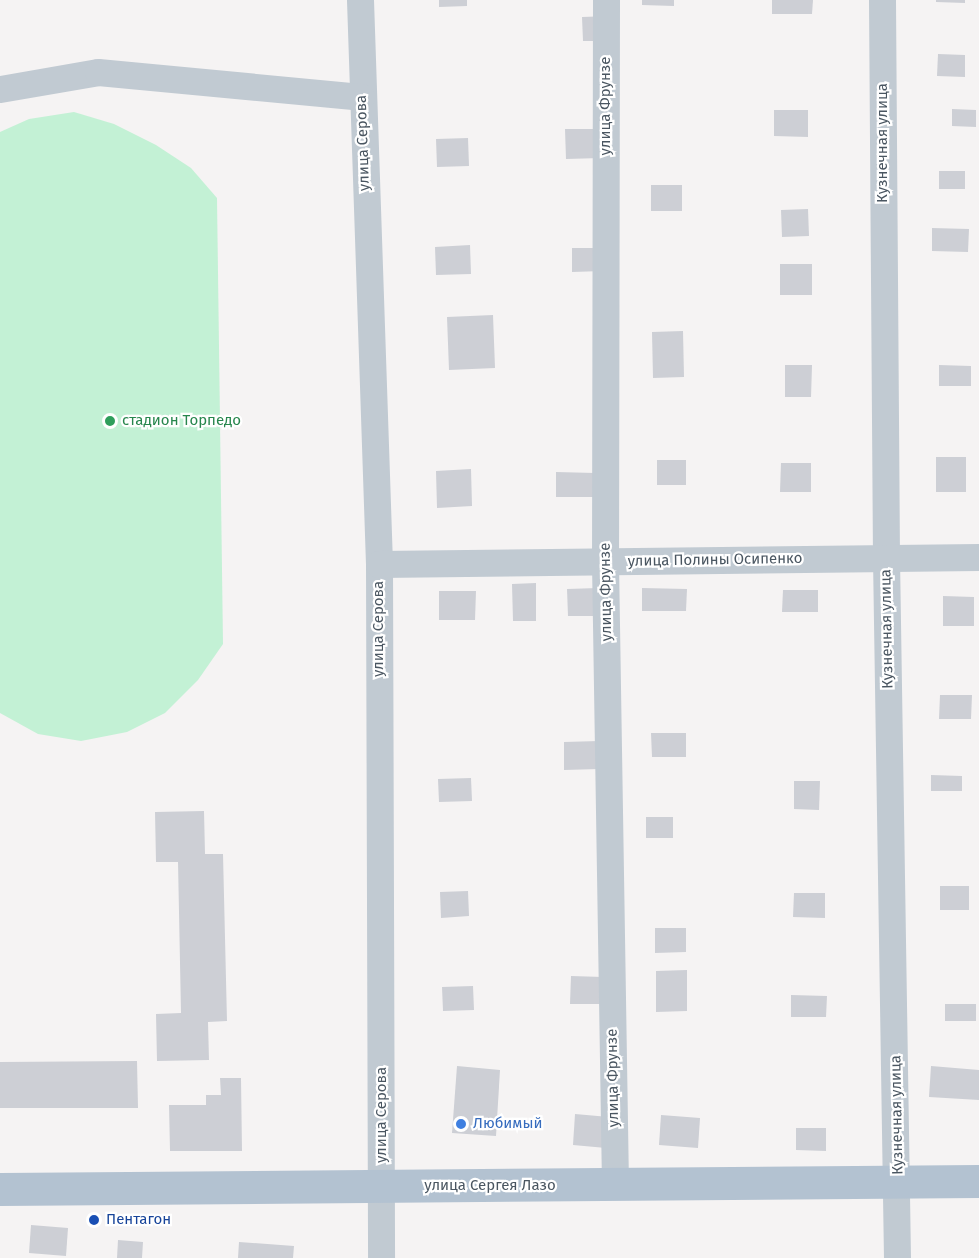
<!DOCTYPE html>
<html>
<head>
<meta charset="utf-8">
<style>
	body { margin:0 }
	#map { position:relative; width:979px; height:1258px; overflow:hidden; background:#f5f3f3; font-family:"Fira Sans",sans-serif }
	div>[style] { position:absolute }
	.green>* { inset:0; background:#c3f1d5 }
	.building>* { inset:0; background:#cdcfd5 }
	.minor>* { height:27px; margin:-13.5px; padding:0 13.5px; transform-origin:13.5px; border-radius:13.5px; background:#c1cad2 }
	.major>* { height:33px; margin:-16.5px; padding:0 16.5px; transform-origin:16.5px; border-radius:16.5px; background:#b3c2d1 }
	.dots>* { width:16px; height:16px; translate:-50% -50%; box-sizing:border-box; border:3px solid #fff; border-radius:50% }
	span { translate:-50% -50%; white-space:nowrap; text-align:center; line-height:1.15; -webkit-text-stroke:4.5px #fff; paint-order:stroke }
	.street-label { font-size:15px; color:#4a5661 }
	.leisure-label { font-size:15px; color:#27864d }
	.left { translate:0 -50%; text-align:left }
	.shop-label { font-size:15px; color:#366cbe }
	.transit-label { font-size:15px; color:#164399 }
</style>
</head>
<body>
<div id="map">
	<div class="green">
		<i style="clip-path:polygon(74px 112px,114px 124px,156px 145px,191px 168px,217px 198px,223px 644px,198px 680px,165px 713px,127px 732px,81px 741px,38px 734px,0 713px,0 132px,29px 119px)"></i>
	</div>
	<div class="building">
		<i style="clip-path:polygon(439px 0,467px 0,467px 6px,439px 7px)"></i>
		<i style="clip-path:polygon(642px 0,674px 0,674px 6px,642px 5px)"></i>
		<i style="clip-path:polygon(772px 0,813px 0,812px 14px,772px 14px)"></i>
		<i style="clip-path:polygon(936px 0,965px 0,965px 3px,936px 2px)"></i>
		<i style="clip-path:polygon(611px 16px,611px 41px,583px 41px,582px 17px)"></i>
		<i style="clip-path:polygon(938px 54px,965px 55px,965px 77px,937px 76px)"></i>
		<i style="clip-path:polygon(952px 109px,976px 110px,976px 127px,952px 126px)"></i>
		<i style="clip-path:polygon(774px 110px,808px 110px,808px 137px,774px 136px)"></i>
		<i style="clip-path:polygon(565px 129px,601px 129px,601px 158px,566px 159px)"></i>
		<i style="clip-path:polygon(468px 138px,469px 166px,437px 167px,436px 139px)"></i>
		<i style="clip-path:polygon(939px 171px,965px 171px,965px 189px,939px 189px)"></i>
		<i style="clip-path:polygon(651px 185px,682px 185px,682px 211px,651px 211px)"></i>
		<i style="clip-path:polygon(808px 209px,809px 236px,782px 237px,781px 210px)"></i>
		<i style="clip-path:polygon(932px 228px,969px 229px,968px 252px,932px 251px)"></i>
		<i style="clip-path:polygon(470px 245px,471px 274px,436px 275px,435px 247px)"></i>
		<i style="clip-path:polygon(572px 248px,602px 248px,603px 271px,572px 272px)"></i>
		<i style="clip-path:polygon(780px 264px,812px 264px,812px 295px,780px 295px)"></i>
		<i style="clip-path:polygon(493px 315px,495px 368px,449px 370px,447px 317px)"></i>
		<i style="clip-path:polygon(683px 331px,684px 377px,653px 378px,652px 332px)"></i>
		<i style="clip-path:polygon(785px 365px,812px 365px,811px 397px,785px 397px)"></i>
		<i style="clip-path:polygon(939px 365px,971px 366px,971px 386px,939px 386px)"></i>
		<i style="clip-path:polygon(936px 457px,966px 457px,966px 492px,936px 492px)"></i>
		<i style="clip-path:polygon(657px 460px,686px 460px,686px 485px,657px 485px)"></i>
		<i style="clip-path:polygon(781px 463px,811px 463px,811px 492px,780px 492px)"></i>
		<i style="clip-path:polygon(471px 469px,472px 506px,437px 508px,436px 471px)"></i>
		<i style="clip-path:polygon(556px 472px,595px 473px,595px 497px,556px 497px)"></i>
		<i style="clip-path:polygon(536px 583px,536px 621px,513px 621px,512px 584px)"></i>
		<i style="clip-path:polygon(598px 588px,598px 616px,568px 616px,567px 589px)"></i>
		<i style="clip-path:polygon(642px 588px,687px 589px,686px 611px,642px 611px)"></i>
		<i style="clip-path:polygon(783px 590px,818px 590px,818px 612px,782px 612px)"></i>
		<i style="clip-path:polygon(439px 591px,476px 591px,475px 620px,439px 620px)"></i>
		<i style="clip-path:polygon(943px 596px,974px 597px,974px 626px,943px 626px)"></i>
		<i style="clip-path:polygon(940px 695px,972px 695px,971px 719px,939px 719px)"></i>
		<i style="clip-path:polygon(651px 733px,686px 733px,686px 757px,652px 757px)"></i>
		<i style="clip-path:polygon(599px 741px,599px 769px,564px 770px,564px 742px)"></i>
		<i style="clip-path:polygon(931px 775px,962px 776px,962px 791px,931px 791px)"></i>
		<i style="clip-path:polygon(471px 778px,472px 801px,439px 802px,438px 779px)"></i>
		<i style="clip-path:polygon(794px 781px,820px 781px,819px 810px,794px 809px)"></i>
		<i style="clip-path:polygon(204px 811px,205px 854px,223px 854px,227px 1021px,208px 1022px,209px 1060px,157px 1061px,156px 1014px,181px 1013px,178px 862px,156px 862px,155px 812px)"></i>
		<i style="clip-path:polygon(646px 817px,673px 817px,673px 838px,646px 838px)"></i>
		<i style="clip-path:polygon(940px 886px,969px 886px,969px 910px,940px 910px)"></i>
		<i style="clip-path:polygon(468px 891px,469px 916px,441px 918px,440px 892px)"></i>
		<i style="clip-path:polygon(794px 893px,825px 893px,825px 918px,793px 917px)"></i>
		<i style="clip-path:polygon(655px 928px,686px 928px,686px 952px,655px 953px)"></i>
		<i style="clip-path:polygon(687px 970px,687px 1011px,656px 1012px,656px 971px)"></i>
		<i style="clip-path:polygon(571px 976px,603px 977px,603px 1004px,570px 1004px)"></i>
		<i style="clip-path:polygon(473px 986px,474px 1010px,443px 1011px,442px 987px)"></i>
		<i style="clip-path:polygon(791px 995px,827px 996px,826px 1017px,791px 1017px)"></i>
		<i style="clip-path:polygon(945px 1004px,976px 1004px,976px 1021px,945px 1021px)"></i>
		<i style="clip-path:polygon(137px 1061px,138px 1108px,0 1108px,0 1062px)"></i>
		<i style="clip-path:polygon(457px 1066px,500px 1070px,496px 1136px,452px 1133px)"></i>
		<i style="clip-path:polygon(931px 1066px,979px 1070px,979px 1100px,929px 1097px)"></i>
		<i style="clip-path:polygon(220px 1078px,241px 1078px,242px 1151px,170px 1151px,169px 1105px,206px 1105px,206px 1095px,221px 1095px)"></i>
		<i style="clip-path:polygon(575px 1114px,609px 1117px,606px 1148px,573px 1145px)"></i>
		<i style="clip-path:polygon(661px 1115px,700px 1118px,698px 1148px,659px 1145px)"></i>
		<i style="clip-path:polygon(796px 1128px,826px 1128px,826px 1151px,796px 1150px)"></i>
		<i style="clip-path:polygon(31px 1225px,68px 1228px,66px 1256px,29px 1253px)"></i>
		<i style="clip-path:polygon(118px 1240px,143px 1242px,142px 1258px,117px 1258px)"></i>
		<i style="clip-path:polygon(239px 1242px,294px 1246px,293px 1258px,238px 1258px)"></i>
	</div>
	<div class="minor">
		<i style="left:360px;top:0;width:564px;rotate:88.07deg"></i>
		<i style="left:379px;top:564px;width:694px;rotate:89.83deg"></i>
		<i style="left:606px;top:0;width:562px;rotate:90.1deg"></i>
		<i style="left:605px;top:562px;width:623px;rotate:89.08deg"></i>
		<i style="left:882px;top:0;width:558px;rotate:89.59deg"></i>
		<i style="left:886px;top:558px;width:700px;rotate:89.1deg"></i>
		<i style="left:0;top:89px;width:99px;rotate:-9.8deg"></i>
		<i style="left:98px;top:72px;width:264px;rotate:5.4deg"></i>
		<i style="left:379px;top:564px;width:600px;rotate:-0.67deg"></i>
	</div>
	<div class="major">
		<i style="left:0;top:1189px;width:979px;rotate:-0.47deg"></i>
	</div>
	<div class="dots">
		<i style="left:110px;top:421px;background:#2e9e5b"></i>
		<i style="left:461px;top:1124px;background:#3f7fe0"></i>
		<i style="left:94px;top:1220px;background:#1a4fb4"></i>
	</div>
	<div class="street-label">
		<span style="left:606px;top:106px;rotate:-90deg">улица Фрунзе</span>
		<span style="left:363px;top:143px;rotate:-92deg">улица Серова</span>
		<span style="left:883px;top:143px;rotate:-90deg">Кузнечная улица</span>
		<span style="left:715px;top:560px;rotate:-1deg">улица Полины Осипенко</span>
		<span style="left:606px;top:592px;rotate:-91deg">улица Фрунзе</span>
		<span style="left:379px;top:629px;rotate:-90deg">улица Серова</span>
		<span style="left:887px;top:629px;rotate:-91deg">Кузнечная улица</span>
		<span style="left:613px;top:1078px;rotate:-91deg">улица Фрунзе</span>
		<span style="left:382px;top:1115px;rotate:-90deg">улица Серова</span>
		<span style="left:897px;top:1115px;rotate:-91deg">Кузнечная улица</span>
		<span style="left:490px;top:1186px">улица Сергея Лазо</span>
	</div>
	<div class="leisure-label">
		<span class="left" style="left:122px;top:421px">стадион Торпедо</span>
	</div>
	<div class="shop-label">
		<span class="left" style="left:473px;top:1124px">Любимый</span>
	</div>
	<div class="transit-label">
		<span class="left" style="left:106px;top:1220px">Пентагон</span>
	</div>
</div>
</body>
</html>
